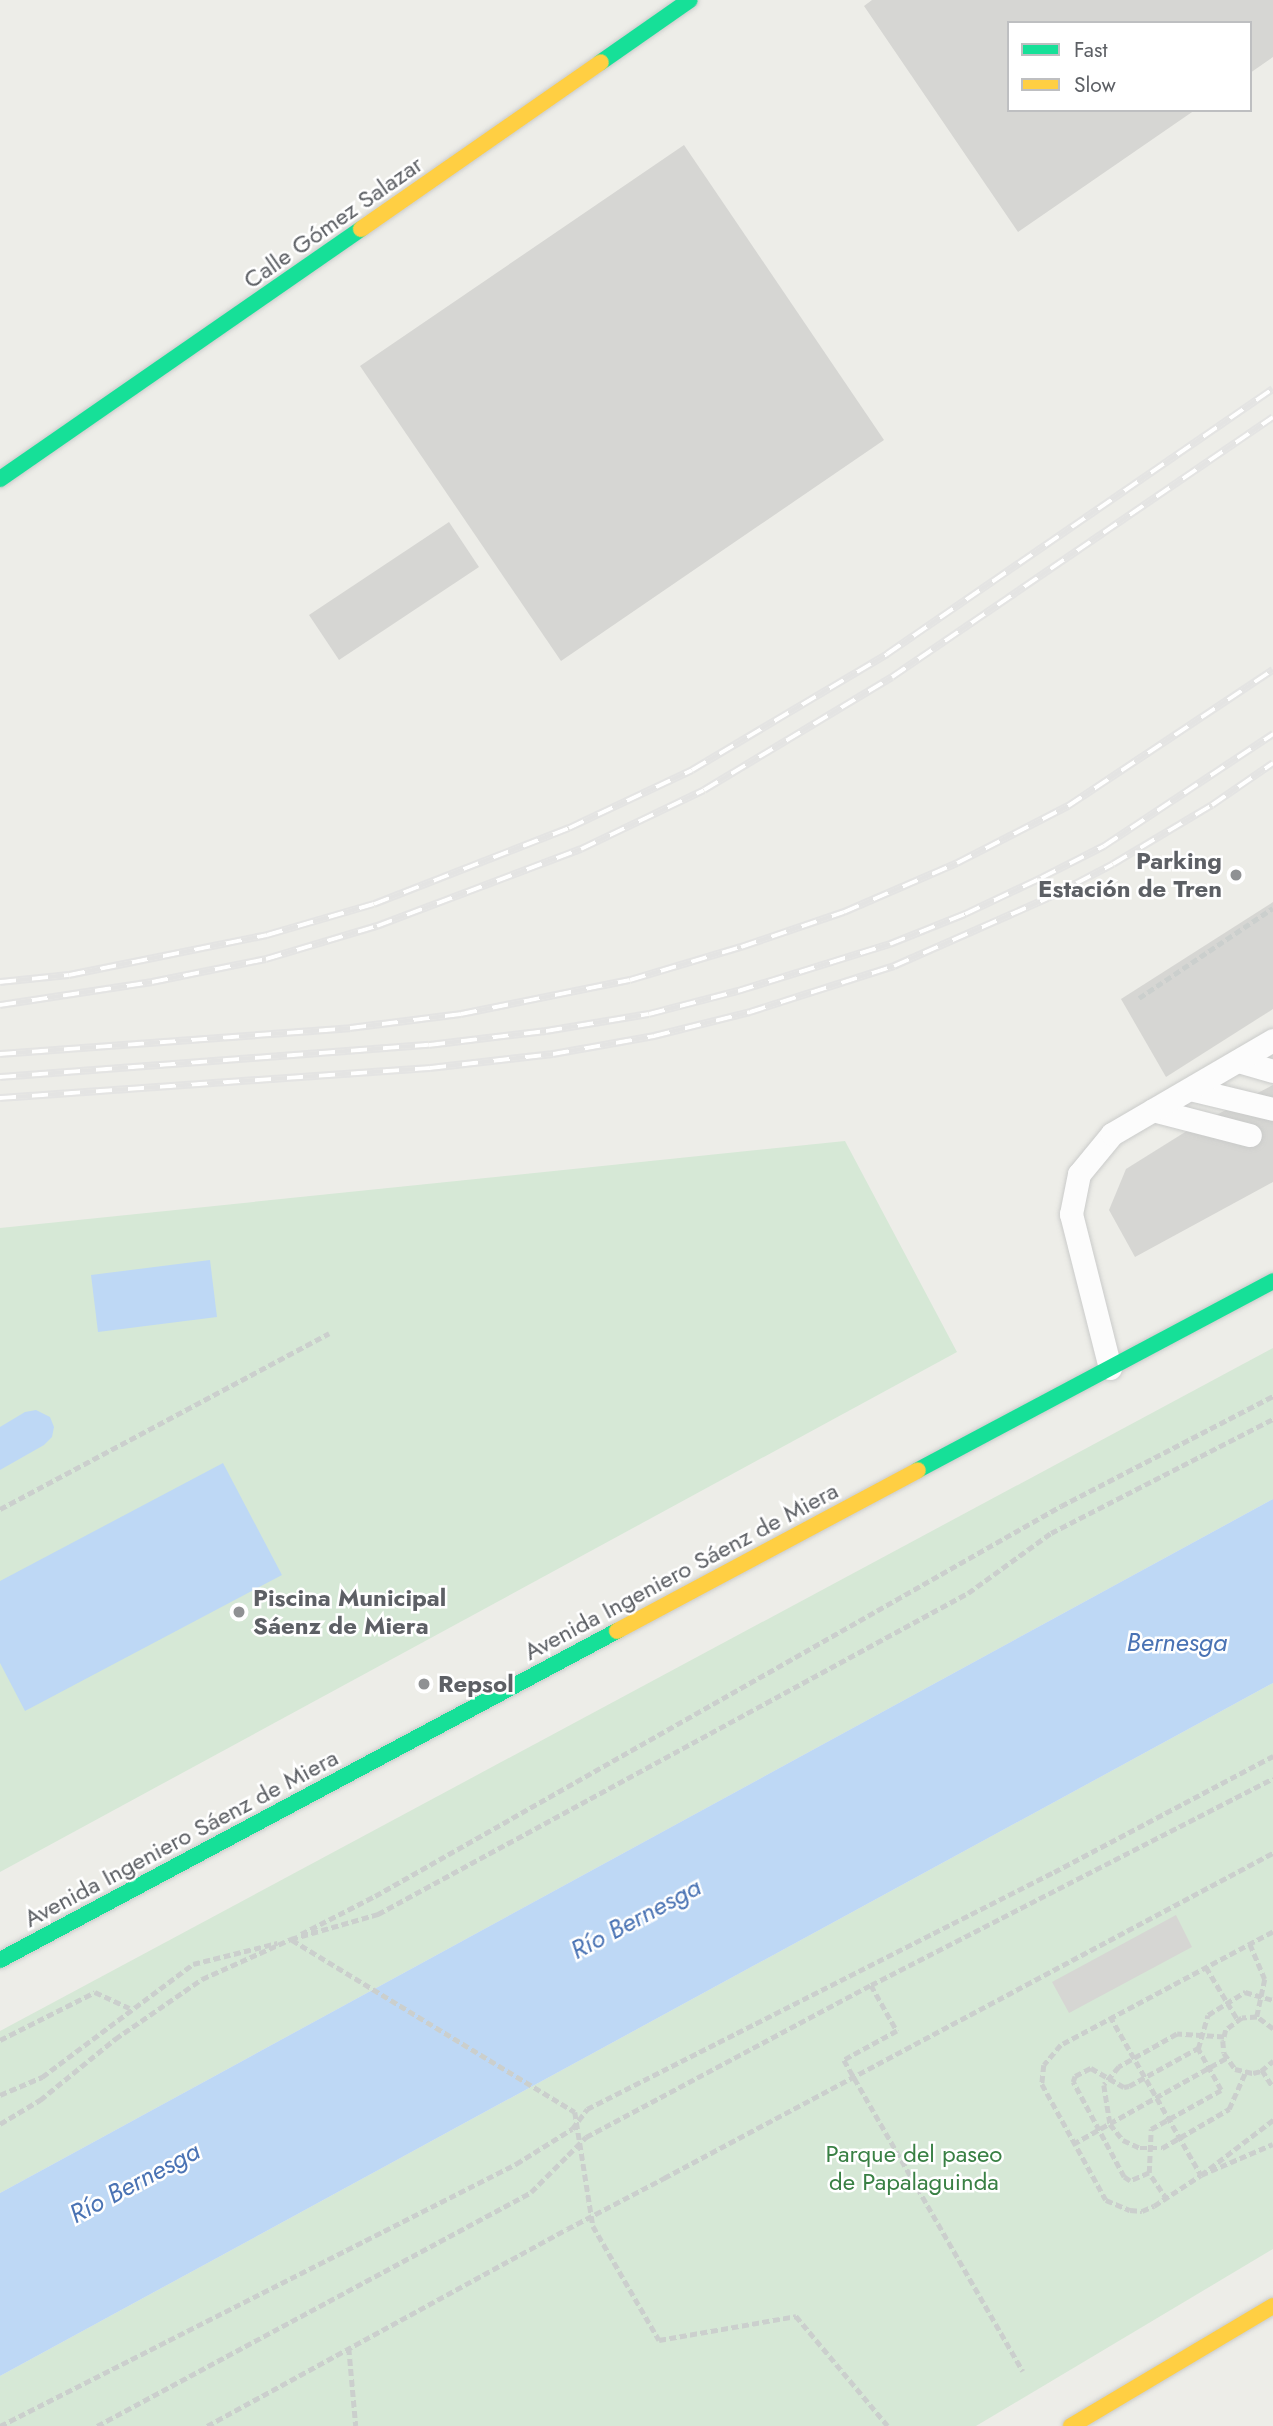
<!DOCTYPE html>
<html>
<head>
<meta charset="utf-8">
<style>
	body { margin:0 }
	#map { position:relative; width:1273px; height:2426px; overflow:hidden; background:#edede8; font-family:Jost,sans-serif }
	div>[style] { position:absolute }
	.green>* { inset:0; background:#d6e8d6 }
	.water>* { inset:0; background:#bed8f5 }
	.building>* { inset:0; background:#d6d6d3 }
	.path>* { height:4.5px; margin-top:-2.25px; transform-origin:0; background:repeating-linear-gradient(90deg,#cbcfcd 0 7px,transparent 0 10.5px) }
	.roads { filter:drop-shadow(0 0 2px #cacbca) drop-shadow(0 0 2px #cacbca) }
	.lane>* { height:23px; margin:-11.5px; padding:0 11.5px; transform-origin:11.5px; border-radius:11.5px; background:#fcfcfc }
	.fast>* { height:16px; margin:-8px; padding:0 8px; transform-origin:8px; border-radius:8px; background:#16e098 }
	.slow>* { height:16px; margin:-8px; padding:0 8px; transform-origin:8px; border-radius:8px; background:#ffcf43 }
	.rail>* { height:8px; margin-top:-4px; transform-origin:0; background:repeating-linear-gradient(90deg,#fff 0 16px,#e4e4e3 0 32px); box-sizing:border-box; border-block:2px solid #e4e4e3 }
	.path-bridge>* { height:4.5px; margin-top:-2.25px; transform-origin:0; background:repeating-linear-gradient(90deg,#cbcfcd 0 7px,transparent 0 10.5px) }
	.dots>* { width:19px; height:19px; translate:-50% -50%; box-sizing:border-box; border:4px solid #fff; border-radius:50% }
	span { translate:-50% -50%; white-space:nowrap; text-align:center; line-height:1.15; -webkit-text-stroke:5px #fff; paint-order:stroke }
	.street-label { font-size:24px; color:#5d6065 }
	.poi-label { font-size:24px; color:#5d6065; font-weight:700 }
	.right { translate:-100% -50%; text-align:right }
	.left { translate:0 -50%; text-align:left }
	.park-label { font-size:24px; color:#398044 }
	.water-label { font-size:26px; color:#4a73b4; font-style:italic }
	.legend { position:absolute; left:1007px; top:21px; width:245px; height:91px; box-sizing:border-box; background:#fff; border:2px solid #bebfc1; margin:0; padding:9px 12px; list-style:none; font-size:21px; color:#5d6065 }
	.legend li { display:flex; align-items:center; gap:14px; height:35px }
	.legend b { width:35px; border:2px solid #bebfc1 }
</style>
</head>
<body>
<div id="map">
	<div class="green">
		<i style="clip-path:polygon(845px 1141px,957px 1352px,0 1872px,0 1228px)"></i>
		<i style="clip-path:polygon(1273px 1348px,1273px 1499px,0 2193px,0 2031px)"></i>
		<i style="clip-path:polygon(1273px 1683px,1273px 2249px,976px 2426px,0 2426px,0 2376px)"></i>
	</div>
	<div class="water">
		<i style="clip-path:polygon(210px 1260px,217px 1317px,98px 1332px,91px 1275px)"></i>
		<i style="clip-path:polygon(36px 1410px,50px 1417px,54px 1427px,52px 1437px,44px 1445px,0 1470px,0 1427px,25px 1412px)"></i>
		<i style="clip-path:polygon(223px 1463px,282px 1575px,25px 1711px,0 1663px,0 1581px)"></i>
		<i style="clip-path:polygon(1273px 1499px,1273px 1683px,0 2376px,0 2193px)"></i>
	</div>
	<div class="building">
		<i style="clip-path:polygon(872px 0,1273px 0,1273px 57px,1250px 73px,1250px 23px,1009px 23px,1009px 110px,1195px 110px,1018px 232px,864px 6px)"></i>
		<i style="clip-path:polygon(684px 145px,884px 440px,561px 661px,360px 366px)"></i>
		<i style="clip-path:polygon(449px 522px,479px 567px,339px 660px,309px 615px)"></i>
		<i style="clip-path:polygon(1273px 902px,1273px 1009px,1166px 1077px,1121px 999px)"></i>
		<i style="clip-path:polygon(1273px 1085px,1273px 1182px,1135px 1257px,1109px 1210px,1126px 1169px,1190px 1129px)"></i>
		<i style="clip-path:polygon(1176px 1915px,1192px 1947px,1069px 2013px,1052px 1982px)"></i>
	</div>
	<div class="path">
		<i style="left:1139px;top:998px;width:161px;rotate:-33.9deg"></i>
		<i style="left:0;top:1509px;width:373px;rotate:-28.1deg"></i>
		<i style="left:1273px;top:1932px;width:240px;rotate:151.9deg"></i>
		<i style="left:1061px;top:2045px;width:26px;rotate:130deg"></i>
		<i style="left:1044px;top:2065px;width:19px;rotate:96deg"></i>
		<i style="left:1042px;top:2084px;width:132px;rotate:61.1deg"></i>
		<i style="left:1106px;top:2200px;width:26px;rotate:23deg"></i>
		<i style="left:1130px;top:2210px;width:12px;rotate:5deg"></i>
		<i style="left:1142px;top:2211px;width:13px;rotate:-23deg"></i>
		<i style="left:1154px;top:2206px;width:56px;rotate:-33.4deg"></i>
		<i style="left:1201px;top:2175px;width:78px;rotate:-23.3deg"></i>
		<i style="left:301px;top:1934px;width:83px;rotate:-27.2deg"></i>
		<i style="left:375px;top:1896px;width:789px;rotate:-29.62deg"></i>
		<i style="left:1061px;top:1506px;width:239px;rotate:-27.4deg"></i>
		<i style="left:292px;top:1940px;width:331px;rotate:31.3deg"></i>
		<i style="left:575px;top:2112px;width:115px;rotate:81deg"></i>
		<i style="left:593px;top:2226px;width:132px;rotate:59.9deg"></i>
		<i style="left:659px;top:2340px;width:139px;rotate:-9.9deg"></i>
		<i style="left:796px;top:2316px;width:143px;rotate:50.1deg"></i>
		<i style="left:1250px;top:1944px;width:38px;rotate:67deg"></i>
		<i style="left:1265px;top:1979px;width:39px;rotate:102deg"></i>
		<i style="left:1206px;top:1967px;width:62px;rotate:58.9deg"></i>
		<i style="left:871px;top:1985px;width:53px;rotate:60.5deg"></i>
		<i style="left:897px;top:2031px;width:60px;rotate:151.3deg"></i>
		<i style="left:844px;top:2060px;width:359px;rotate:60.1deg"></i>
		<i style="left:1110px;top:2016px;width:183px;rotate:60.2deg"></i>
		<i style="left:1201px;top:2175px;width:91px;rotate:-37.4deg"></i>
		<i style="left:1273px;top:2029px;width:20px;rotate:-143deg"></i>
		<i style="left:1257px;top:2017px;width:15px;rotate:176deg"></i>
		<i style="left:1242px;top:2018px;width:20px;rotate:143deg"></i>
		<i style="left:1226px;top:2030px;width:11px;rotate:105deg"></i>
		<i style="left:1223px;top:2041px;width:12px;rotate:85deg"></i>
		<i style="left:1224px;top:2053px;width:19px;rotate:55deg"></i>
		<i style="left:1235px;top:2069px;width:18px;rotate:13deg"></i>
		<i style="left:1253px;top:2073px;width:8px;rotate:-14deg"></i>
		<i style="left:1261px;top:2071px;width:16px;rotate:-40deg"></i>
		<i style="left:1224px;top:2037px;width:47px;rotate:-176.3deg"></i>
		<i style="left:1177px;top:2034px;width:67px;rotate:150.4deg"></i>
		<i style="left:1119px;top:2067px;width:23px;rotate:130deg"></i>
		<i style="left:1104px;top:2085px;width:39px;rotate:81deg"></i>
		<i style="left:1110px;top:2124px;width:21px;rotate:51deg"></i>
		<i style="left:1123px;top:2140px;width:19px;rotate:25deg"></i>
		<i style="left:1140px;top:2148px;width:22px"></i>
		<i style="left:1162px;top:2148px;width:78px;rotate:-30.2deg"></i>
		<i style="left:1229px;top:2109px;width:39px;rotate:-66deg"></i>
		<i style="left:0;top:2040px;width:106px;rotate:-26.8deg"></i>
		<i style="left:95px;top:1992px;width:38px;rotate:25deg"></i>
		<i style="left:1262px;top:2070px;width:20px;rotate:57deg"></i>
		<i style="left:0;top:2095px;width:46px;rotate:-23.2deg"></i>
		<i style="left:42px;top:2077px;width:189px;rotate:-36.8deg"></i>
		<i style="left:193px;top:1964px;width:87px;rotate:-14deg"></i>
		<i style="left:0;top:2124px;width:47px;rotate:-31deg"></i>
		<i style="left:40px;top:2100px;width:97px;rotate:-39.1deg"></i>
		<i style="left:115px;top:2039px;width:106px;rotate:-34.6deg"></i>
		<i style="left:202px;top:1979px;width:98px;rotate:-24.2deg"></i>
		<i style="left:291px;top:1939px;width:91px;rotate:-16deg"></i>
		<i style="left:378px;top:1914px;width:672px;rotate:-28.55deg"></i>
		<i style="left:968px;top:1593px;width:102px;rotate:-35.9deg"></i>
		<i style="left:1051px;top:1533px;width:250px;rotate:-27.2deg"></i>
		<i style="left:1073px;top:2144px;width:176px;rotate:-29.3deg"></i>
		<i style="left:1149px;top:2173px;width:21px;rotate:157deg"></i>
		<i style="left:1130px;top:2181px;width:7px;rotate:-146deg"></i>
		<i style="left:1124px;top:2177px;width:108px;rotate:-118.2deg"></i>
		<i style="left:1073px;top:2082px;width:6px;rotate:-72deg"></i>
		<i style="left:1075px;top:2076px;width:18px;rotate:-27deg"></i>
		<i style="left:1091px;top:2068px;width:38px;rotate:30deg"></i>
		<i style="left:1124px;top:2087px;width:5px;rotate:-11deg"></i>
		<i style="left:1129px;top:2086px;width:79px;rotate:-28.8deg"></i>
		<i style="left:664px;top:2178px;width:690px;rotate:-28.09deg"></i>
		<i style="left:1167px;top:2200px;width:32px;rotate:-124deg"></i>
		<i style="left:1149px;top:2173px;width:44px;rotate:-87.4deg"></i>
		<i style="left:1151px;top:2129px;width:80px;rotate:-29.1deg"></i>
		<i style="left:1221px;top:2090px;width:47px;rotate:-119.3deg"></i>
		<i style="left:1198px;top:2049px;width:35px;rotate:-74deg"></i>
		<i style="left:1208px;top:2015px;width:44px;rotate:-31.9deg"></i>
		<i style="left:1245px;top:1992px;width:29px;rotate:16deg"></i>
		<i style="left:349px;top:2348px;width:78px;rotate:84.9deg"></i>
		<i style="left:0;top:2426px;width:579px;rotate:-26.92deg"></i>
		<i style="left:516px;top:2164px;width:66px;rotate:-32deg"></i>
		<i style="left:572px;top:2129px;width:25px;rotate:-53deg"></i>
		<i style="left:587px;top:2109px;width:524px;rotate:-26.91deg"></i>
		<i style="left:1054px;top:1872px;width:248px;rotate:-27.9deg"></i>
		<i style="left:97px;top:2426px;width:493px;rotate:-28.3deg"></i>
		<i style="left:531px;top:2192px;width:78px;rotate:-45deg"></i>
		<i style="left:586px;top:2137px;width:323px;rotate:-28.1deg"></i>
		<i style="left:871px;top:1985px;width:452px;rotate:-27.2deg"></i>
		<i style="left:207px;top:2426px;width:410px;rotate:-28.7deg"></i>
	</div>
	<div class="roads">
		<div class="lane">
			<i style="left:1238px;top:1061px;width:36px;rotate:16deg"></i>
			<i style="left:1190px;top:1089px;width:85px;rotate:13.5deg"></i>
			<i style="left:1153px;top:1110px;width:100px;rotate:14.5deg"></i>
			<i style="left:1110px;top:1368px;width:159px;rotate:-104.2deg"></i>
			<i style="left:1071px;top:1214px;width:41px;rotate:-78.7deg"></i>
			<i style="left:1079px;top:1174px;width:52px;rotate:-50.5deg"></i>
			<i style="left:1112px;top:1134px;width:186px;rotate:-30.3deg"></i>
		</div>
		<div class="fast">
			<i style="left:601px;top:62px;width:108px;rotate:-34.9deg"></i>
			<i style="left:0;top:479px;width:439px;rotate:-34.7deg"></i>
			<i style="left:918px;top:1470px;width:402px;rotate:-28deg"></i>
			<i style="left:0;top:1960px;width:699px;rotate:-28.07deg"></i>
		</div>
		<div class="slow">
			<i style="left:361px;top:229px;width:292px;rotate:-34.8deg"></i>
			<i style="left:617px;top:1631px;width:341px;rotate:-28.1deg"></i>
			<i style="left:1071px;top:2426px;width:235px;rotate:-30.7deg"></i>
		</div>
	</div>
	<div class="rail">
		<i style="left:0;top:982px;width:69px;rotate:-5.8deg"></i>
		<i style="left:69px;top:975px;width:202px;rotate:-11.4deg"></i>
		<i style="left:267px;top:935px;width:111px;rotate:-16.2deg"></i>
		<i style="left:374px;top:904px;width:209px;rotate:-21.3deg"></i>
		<i style="left:569px;top:828px;width:136px;rotate:-25.2deg"></i>
		<i style="left:692px;top:770px;width:227px;rotate:-30.7deg"></i>
		<i style="left:887px;top:654px;width:468px;rotate:-34.5deg"></i>
		<i style="left:0;top:1005px;width:154px;rotate:-8.6deg"></i>
		<i style="left:152px;top:982px;width:116px;rotate:-11.4deg"></i>
		<i style="left:266px;top:959px;width:116px;rotate:-16.6deg"></i>
		<i style="left:377px;top:926px;width:218px;rotate:-20.7deg"></i>
		<i style="left:581px;top:849px;width:136px;rotate:-25.6deg"></i>
		<i style="left:704px;top:790px;width:219px;rotate:-31deg"></i>
		<i style="left:892px;top:677px;width:461px;rotate:-34.3deg"></i>
		<i style="left:0;top:1054px;width:351px;rotate:-4.2deg"></i>
		<i style="left:350px;top:1028px;width:112px;rotate:-7.2deg"></i>
		<i style="left:461px;top:1014px;width:172px;rotate:-11.4deg"></i>
		<i style="left:630px;top:980px;width:116px;rotate:-16.6deg"></i>
		<i style="left:741px;top:947px;width:109px;rotate:-18.8deg"></i>
		<i style="left:844px;top:912px;width:123px;rotate:-23.4deg"></i>
		<i style="left:957px;top:863px;width:125px;rotate:-27.2deg"></i>
		<i style="left:1068px;top:806px;width:246px;rotate:-33.6deg"></i>
		<i style="left:0;top:1077px;width:430px;rotate:-4.3deg"></i>
		<i style="left:429px;top:1045px;width:118px;rotate:-6.8deg"></i>
		<i style="left:546px;top:1031px;width:104px;rotate:-9.4deg"></i>
		<i style="left:649px;top:1014px;width:92px;rotate:-14.5deg"></i>
		<i style="left:738px;top:991px;width:159px;rotate:-17.2deg"></i>
		<i style="left:890px;top:944px;width:81px;rotate:-21.8deg"></i>
		<i style="left:965px;top:914px;width:84px;rotate:-25.3deg"></i>
		<i style="left:1041px;top:878px;width:71px;rotate:-26.9deg"></i>
		<i style="left:1104px;top:846px;width:203px;rotate:-33.5deg"></i>
		<i style="left:0;top:1098px;width:431px;rotate:-4deg"></i>
		<i style="left:430px;top:1068px;width:124px;rotate:-6.5deg"></i>
		<i style="left:553px;top:1054px;width:103px;rotate:-10.1deg"></i>
		<i style="left:654px;top:1036px;width:99px;rotate:-14deg"></i>
		<i style="left:750px;top:1012px;width:151px;rotate:-17.7deg"></i>
		<i style="left:894px;top:966px;width:168px;rotate:-23.8deg"></i>
		<i style="left:1048px;top:898px;width:73px;rotate:-27.6deg"></i>
		<i style="left:1113px;top:864px;width:115px;rotate:-30.8deg"></i>
		<i style="left:1212px;top:805px;width:74px;rotate:-34.5deg"></i>
	</div>
	<div class="path-bridge">
		<i style="left:567px;top:2229px;width:110px;rotate:-27.7deg"></i>
	</div>
	<div class="dots">
		<i style="left:1236px;top:875px;background:#8f9193"></i>
		<i style="left:239px;top:1612px;background:#8f9193"></i>
		<i style="left:424px;top:1684px;background:#8f9193"></i>
	</div>
	<div class="street-label">
		<span style="left:333px;top:222px;rotate:-35deg">Calle Gómez Salazar</span>
		<span style="left:681px;top:1571px;rotate:-28deg">Avenida Ingeniero Sáenz de Miera</span>
		<span style="left:181px;top:1838px;rotate:-28deg">Avenida Ingeniero Sáenz de Miera</span>
	</div>
	<div class="poi-label">
		<span class="right" style="left:1222px;top:875px">Parking<br>Estación de Tren</span>
		<span class="left" style="left:253px;top:1612px">Piscina Municipal<br>Sáenz de Miera</span>
		<span class="left" style="left:438px;top:1684px">Repsol</span>
	</div>
	<div class="park-label">
		<span style="left:914px;top:2168px">Parque del paseo<br>de Papalaguinda</span>
	</div>
	<div class="water-label">
		<span style="left:1177px;top:1643px">Bernesga</span>
		<span style="left:636px;top:1919px;rotate:-28deg">Río Bernesga</span>
		<span style="left:135px;top:2183px;rotate:-28deg">Río Bernesga</span>
	</div>
	<ul class="legend">
	<li><b style="height:9px;background:#16e098"></b>Fast</li>
	<li><b style="height:9px;background:#ffcf43"></b>Slow</li>
	</ul>
</div>
</body>
</html>
